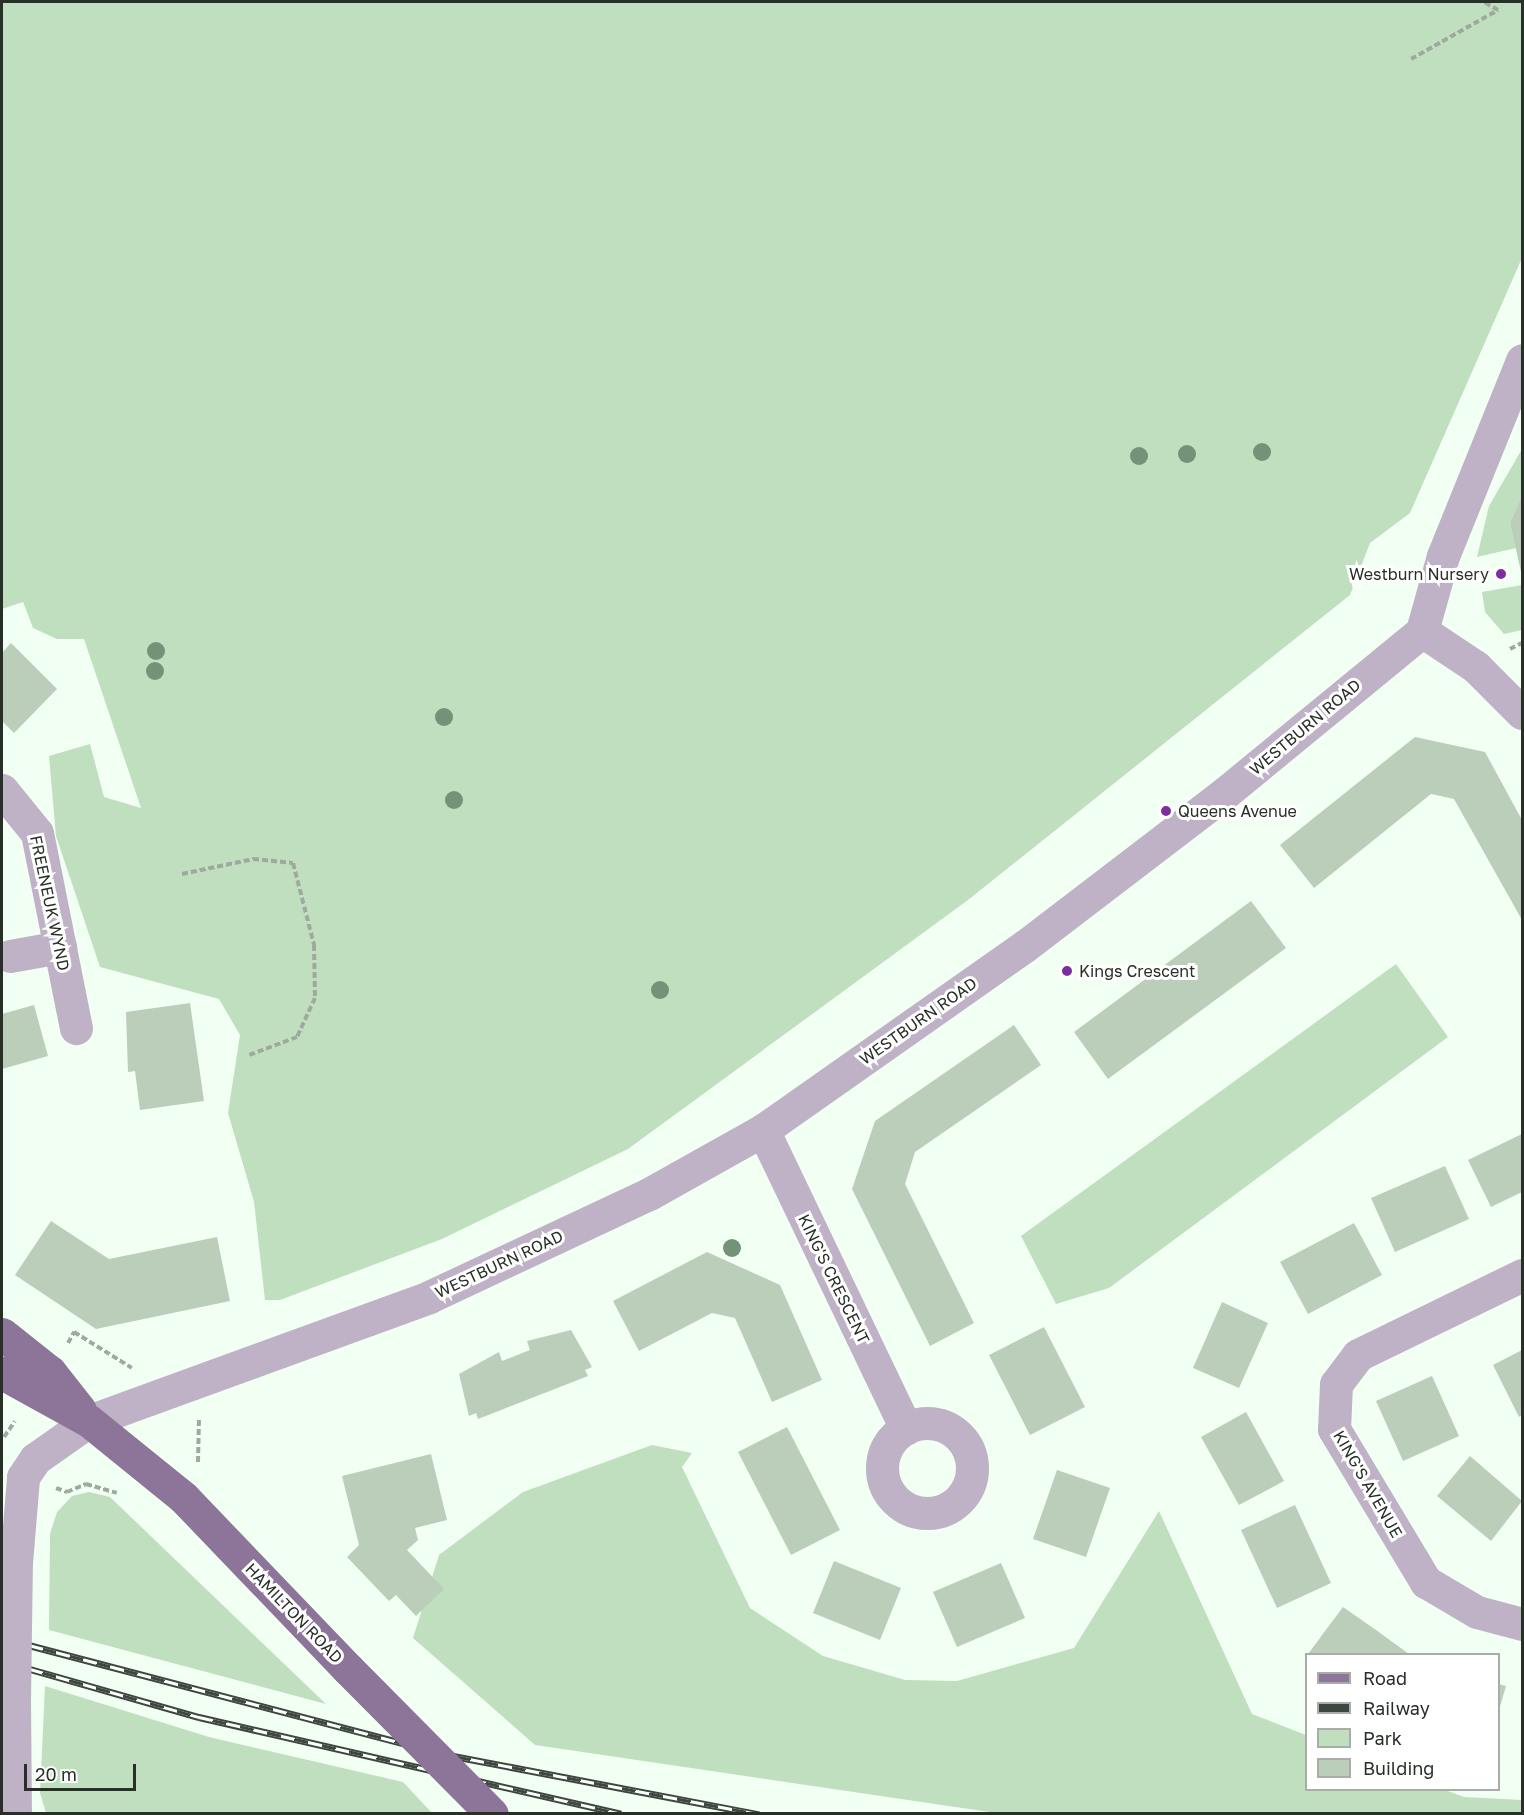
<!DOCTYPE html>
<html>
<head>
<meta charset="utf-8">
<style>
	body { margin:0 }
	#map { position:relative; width:1524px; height:1815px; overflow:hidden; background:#f2fff3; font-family:"Golos Text",sans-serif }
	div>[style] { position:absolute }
	.green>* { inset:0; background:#bfdfbf }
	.building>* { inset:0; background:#baceba }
	.path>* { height:4px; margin-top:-2px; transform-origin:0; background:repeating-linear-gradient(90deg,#9faa9f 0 6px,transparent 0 9px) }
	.minor>* { height:33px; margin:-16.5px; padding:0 16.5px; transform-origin:16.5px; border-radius:16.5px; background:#bfb2c6 }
	.minor>.ring { margin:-16.5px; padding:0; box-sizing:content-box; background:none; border:33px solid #bfb2c6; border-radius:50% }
	.tertiary>* { height:33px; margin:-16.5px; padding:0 16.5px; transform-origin:16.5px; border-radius:16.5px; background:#bfb2c6 }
	.primary>* { height:33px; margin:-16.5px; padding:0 16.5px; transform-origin:16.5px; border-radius:16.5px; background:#8c7598 }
	.rail>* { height:7px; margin-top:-3.5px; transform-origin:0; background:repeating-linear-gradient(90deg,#fff 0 14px,#3e473f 0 28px); box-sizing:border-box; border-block:2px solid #3e473f }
	.minor-bridge>* { height:33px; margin:-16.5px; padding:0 16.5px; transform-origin:16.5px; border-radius:16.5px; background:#bfb2c6 }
	.primary-bridge>* { height:33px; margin:-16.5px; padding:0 16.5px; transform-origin:16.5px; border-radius:16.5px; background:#8c7598 }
	.trees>* { width:18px; height:18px; margin:-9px; border-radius:50%; background:#749278 }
	.dots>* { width:16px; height:16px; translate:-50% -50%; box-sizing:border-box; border:3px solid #fff; border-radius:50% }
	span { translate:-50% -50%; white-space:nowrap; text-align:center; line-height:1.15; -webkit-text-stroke:6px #fff; paint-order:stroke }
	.poi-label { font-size:16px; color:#272f27 }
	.right { translate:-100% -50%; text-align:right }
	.left { translate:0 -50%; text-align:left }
	.street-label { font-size:16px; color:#272f27 }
	.frame { position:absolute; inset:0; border:3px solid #272f27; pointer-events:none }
	.legend { position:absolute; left:1305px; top:1653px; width:195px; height:138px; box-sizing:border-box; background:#fff; border:2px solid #a9aca9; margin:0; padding:8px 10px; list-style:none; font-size:18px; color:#272f27 }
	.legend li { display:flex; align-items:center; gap:12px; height:30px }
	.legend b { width:30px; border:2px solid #a9aca9 }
	.scale { position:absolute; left:24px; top:1764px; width:112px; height:27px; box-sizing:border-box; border:3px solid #272f27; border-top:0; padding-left:8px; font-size:18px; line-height:21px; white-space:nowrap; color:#272f27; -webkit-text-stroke:4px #fff; paint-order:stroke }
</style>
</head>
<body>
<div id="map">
	<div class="green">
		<i style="clip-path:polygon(2px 2px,1522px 2px,1522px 258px,1410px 513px,1370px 543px,1350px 595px,968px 900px,628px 1149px,442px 1239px,280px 1300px,265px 1300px,254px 1202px,228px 1113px,240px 1035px,219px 999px,100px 967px,56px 836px,49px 756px,90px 744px,104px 797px,141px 808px,84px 639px,57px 639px,33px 628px,23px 602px,2px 609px)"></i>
		<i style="clip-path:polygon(1522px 449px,1522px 495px,1510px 523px,1516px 548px,1477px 557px,1489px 506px)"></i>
		<i style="clip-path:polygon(1522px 585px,1522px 630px,1504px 634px,1485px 612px,1482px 592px)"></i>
		<i style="clip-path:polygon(1396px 964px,1448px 1037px,1109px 1288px,1056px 1304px,1021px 1236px)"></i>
		<i style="clip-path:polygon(652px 1445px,692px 1453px,682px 1467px,750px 1608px,823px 1656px,905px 1680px,957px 1681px,1074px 1648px,1159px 1511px,1252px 1714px,1306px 1735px,1306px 1790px,1445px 1790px,1464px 1797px,1522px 1800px,1522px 1813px,1003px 1814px,535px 1745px,413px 1638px,439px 1555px,523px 1492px)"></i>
		<i style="clip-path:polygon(89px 1492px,110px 1497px,326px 1704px,49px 1630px,50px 1534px,57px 1512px,72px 1496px)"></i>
		<i style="clip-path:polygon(45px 1686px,209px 1737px,403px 1782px,432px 1813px,46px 1813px,40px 1793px)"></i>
	</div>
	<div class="building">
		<i style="clip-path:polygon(1522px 495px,1522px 576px,1510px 523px)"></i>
		<i style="clip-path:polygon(11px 643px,57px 689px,14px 733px,2px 721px,2px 653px)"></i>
		<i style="clip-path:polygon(1415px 737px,1485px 752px,1522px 820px,1522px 920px,1454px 799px,1431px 794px,1314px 888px,1280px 845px)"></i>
		<i style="clip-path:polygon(1251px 901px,1286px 948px,1108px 1079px,1074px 1032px)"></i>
		<i style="clip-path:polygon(190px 1003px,204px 1101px,140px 1110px,135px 1071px,128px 1072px,126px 1012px)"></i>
		<i style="clip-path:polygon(34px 1005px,48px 1056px,2px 1069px,2px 1014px)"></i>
		<i style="clip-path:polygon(1014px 1025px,1041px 1065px,915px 1152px,905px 1184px,974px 1323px,930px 1346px,852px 1189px,875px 1121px)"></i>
		<i style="clip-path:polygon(1522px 1134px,1522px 1192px,1491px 1207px,1468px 1160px)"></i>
		<i style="clip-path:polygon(1445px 1166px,1469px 1219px,1395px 1252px,1371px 1198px)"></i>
		<i style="clip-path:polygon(51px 1221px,109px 1259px,217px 1237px,230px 1301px,96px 1329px,15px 1275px)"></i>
		<i style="clip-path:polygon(1354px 1223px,1382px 1275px,1308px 1314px,1280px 1262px)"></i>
		<i style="clip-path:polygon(707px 1252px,780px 1285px,822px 1380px,772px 1402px,735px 1318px,712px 1313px,639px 1351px,613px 1301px)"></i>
		<i style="clip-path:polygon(1222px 1302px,1268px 1323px,1239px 1388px,1193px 1368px)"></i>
		<i style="clip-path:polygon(1044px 1327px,1085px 1407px,1030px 1435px,989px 1355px)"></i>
		<i style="clip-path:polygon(571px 1330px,592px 1367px,585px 1370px,588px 1376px,478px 1419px,476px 1413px,469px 1416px,459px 1374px,499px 1352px,502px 1361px,530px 1350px,527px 1341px)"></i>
		<i style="clip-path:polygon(1522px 1350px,1522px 1415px,1519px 1417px,1493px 1365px)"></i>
		<i style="clip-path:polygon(1432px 1376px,1459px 1436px,1403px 1461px,1376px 1401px)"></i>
		<i style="clip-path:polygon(1246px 1412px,1284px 1481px,1239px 1505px,1201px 1437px)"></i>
		<i style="clip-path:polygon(787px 1427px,840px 1530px,791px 1555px,738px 1452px)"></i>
		<i style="clip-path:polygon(431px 1454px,447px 1520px,415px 1528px,418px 1540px,407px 1550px,444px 1589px,416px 1616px,396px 1595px,389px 1601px,347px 1557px,359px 1545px,342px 1476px)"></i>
		<i style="clip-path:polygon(1470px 1456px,1522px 1501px,1491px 1541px,1437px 1496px)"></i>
		<i style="clip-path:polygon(1057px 1470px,1110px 1488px,1086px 1557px,1033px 1539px)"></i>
		<i style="clip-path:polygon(1295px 1505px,1331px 1583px,1277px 1608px,1241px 1530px)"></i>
		<i style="clip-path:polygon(834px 1561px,901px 1588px,880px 1640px,813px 1613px)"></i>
		<i style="clip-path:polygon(1001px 1563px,1025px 1618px,957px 1647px,933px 1592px)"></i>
		<i style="clip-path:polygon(1343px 1607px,1376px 1630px,1409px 1654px,1308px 1654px)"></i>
		<i style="clip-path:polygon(1498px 1684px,1506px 1686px,1499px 1710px,1498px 1710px)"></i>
	</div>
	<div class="path">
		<i style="left:1411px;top:59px;width:100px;rotate:-29.4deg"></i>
		<i style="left:1498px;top:10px;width:16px;rotate:-150deg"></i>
		<i style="left:1510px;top:649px;width:13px;rotate:-27deg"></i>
		<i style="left:182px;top:874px;width:73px;rotate:-11.9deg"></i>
		<i style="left:253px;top:859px;width:40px;rotate:5.7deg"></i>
		<i style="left:293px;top:863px;width:85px;rotate:75.6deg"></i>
		<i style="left:314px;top:945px;width:53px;rotate:88.9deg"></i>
		<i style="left:315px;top:998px;width:43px;rotate:114.8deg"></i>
		<i style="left:297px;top:1037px;width:51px;rotate:159.4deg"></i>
		<i style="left:68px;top:1343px;width:13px;rotate:-61deg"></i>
		<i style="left:74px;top:1332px;width:68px;rotate:31.8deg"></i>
		<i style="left:4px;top:1437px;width:19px;rotate:-55deg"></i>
		<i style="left:198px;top:1462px;width:43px;rotate:-88.7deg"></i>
		<i style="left:56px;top:1488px;width:12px;rotate:20deg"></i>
		<i style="left:67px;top:1492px;width:21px;rotate:-23deg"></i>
		<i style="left:86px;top:1484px;width:32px;rotate:16deg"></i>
	</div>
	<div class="minor">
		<i style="left:1422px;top:631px;width:65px;rotate:33.7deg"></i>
		<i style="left:1476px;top:667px;width:65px;rotate:45deg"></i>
		<i style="left:2px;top:790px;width:55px;rotate:50.9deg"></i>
		<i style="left:37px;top:833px;width:199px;rotate:78.7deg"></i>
		<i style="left:10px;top:956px;width:51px;rotate:-10.2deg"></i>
		<i style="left:763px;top:1130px;width:331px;rotate:64.4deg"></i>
		<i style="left:1522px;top:1275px;width:182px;rotate:154deg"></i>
		<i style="left:1358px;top:1355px;width:36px;rotate:127deg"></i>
		<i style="left:1336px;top:1384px;width:45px;rotate:92.5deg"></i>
		<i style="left:1334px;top:1429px;width:179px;rotate:59deg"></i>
		<i style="left:1426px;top:1582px;width:59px;rotate:30.5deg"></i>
		<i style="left:1477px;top:1612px;width:47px;rotate:14.9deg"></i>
		<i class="ring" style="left:882px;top:1423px;width:57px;height:57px"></i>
		<i style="left:16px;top:1563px;width:86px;rotate:-85.3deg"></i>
		<i style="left:23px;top:1477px;width:22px;rotate:-56deg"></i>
		<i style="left:35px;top:1459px;width:66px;rotate:-35.1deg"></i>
		<i style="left:14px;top:1701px;width:113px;rotate:89.5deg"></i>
	</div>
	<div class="tertiary">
		<i style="left:89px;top:1421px;width:362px;rotate:-20deg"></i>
		<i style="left:429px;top:1297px;width:243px;rotate:-25.1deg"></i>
		<i style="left:649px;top:1194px;width:131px;rotate:-29.3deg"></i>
		<i style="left:763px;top:1130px;width:320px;rotate:-35.1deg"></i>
		<i style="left:1025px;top:946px;width:252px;rotate:-37.4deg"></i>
		<i style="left:1225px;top:793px;width:255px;rotate:-39.4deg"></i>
		<i style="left:1422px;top:631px;width:78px;rotate:-74.4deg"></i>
		<i style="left:1443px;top:556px;width:211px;rotate:-68deg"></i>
	</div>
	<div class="primary">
		<i style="left:2px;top:1334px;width:61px;rotate:38.4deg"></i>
		<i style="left:50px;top:1372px;width:48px;rotate:51.7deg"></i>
		<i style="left:2px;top:1373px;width:99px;rotate:28.9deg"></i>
		<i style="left:89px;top:1421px;width:121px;rotate:39deg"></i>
		<i style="left:183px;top:1497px;width:238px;rotate:46.2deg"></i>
	</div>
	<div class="rail">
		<i style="left:2px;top:1638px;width:456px;rotate:14.7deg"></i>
		<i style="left:443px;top:1754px;width:322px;rotate:10.8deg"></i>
		<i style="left:2px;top:1661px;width:205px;rotate:15.9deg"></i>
		<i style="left:199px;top:1717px;width:433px;rotate:12.9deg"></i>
	</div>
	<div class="minor-bridge">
		<i style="left:14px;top:1701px;width:138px;rotate:-89.2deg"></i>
	</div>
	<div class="primary-bridge">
		<i style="left:348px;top:1669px;width:204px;rotate:45.2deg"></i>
	</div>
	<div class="trees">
		<i style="left:1262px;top:452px"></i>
		<i style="left:1187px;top:454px"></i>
		<i style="left:1139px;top:456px"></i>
		<i style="left:156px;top:651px"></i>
		<i style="left:155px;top:671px"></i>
		<i style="left:444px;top:717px"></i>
		<i style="left:454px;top:800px"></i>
		<i style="left:660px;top:990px"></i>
		<i style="left:732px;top:1248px"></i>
	</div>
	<div class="dots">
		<i style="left:1501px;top:574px;background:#7d2d9e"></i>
		<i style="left:1166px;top:811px;background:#7d2d9e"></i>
		<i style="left:1067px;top:971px;background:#7d2d9e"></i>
	</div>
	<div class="poi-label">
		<span class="right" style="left:1489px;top:574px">Westburn Nursery</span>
		<span class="left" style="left:1178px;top:811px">Queens Avenue</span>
		<span class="left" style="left:1079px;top:971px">Kings Crescent</span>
	</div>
	<div class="street-label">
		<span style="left:1305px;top:727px;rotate:-40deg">WESTBURN ROAD</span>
		<span style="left:50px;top:903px;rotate:78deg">FREENEUK WYND</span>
		<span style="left:918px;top:1021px;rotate:-35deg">WESTBURN ROAD</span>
		<span style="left:499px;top:1264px;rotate:-25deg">WESTBURN ROAD</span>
		<span style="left:834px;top:1279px;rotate:64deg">KING'S CRESCENT</span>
		<span style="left:1368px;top:1484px;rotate:60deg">KING'S AVENUE</span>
		<span style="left:294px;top:1613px;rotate:46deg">HAMILTON ROAD</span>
	</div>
	<div class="frame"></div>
	<ul class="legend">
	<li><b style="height:8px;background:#8c7598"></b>Road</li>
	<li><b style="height:8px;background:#3e473f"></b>Railway</li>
	<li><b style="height:16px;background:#bfdfbf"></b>Park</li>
	<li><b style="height:16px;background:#baceba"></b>Building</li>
	</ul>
	<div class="scale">20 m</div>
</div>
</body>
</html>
